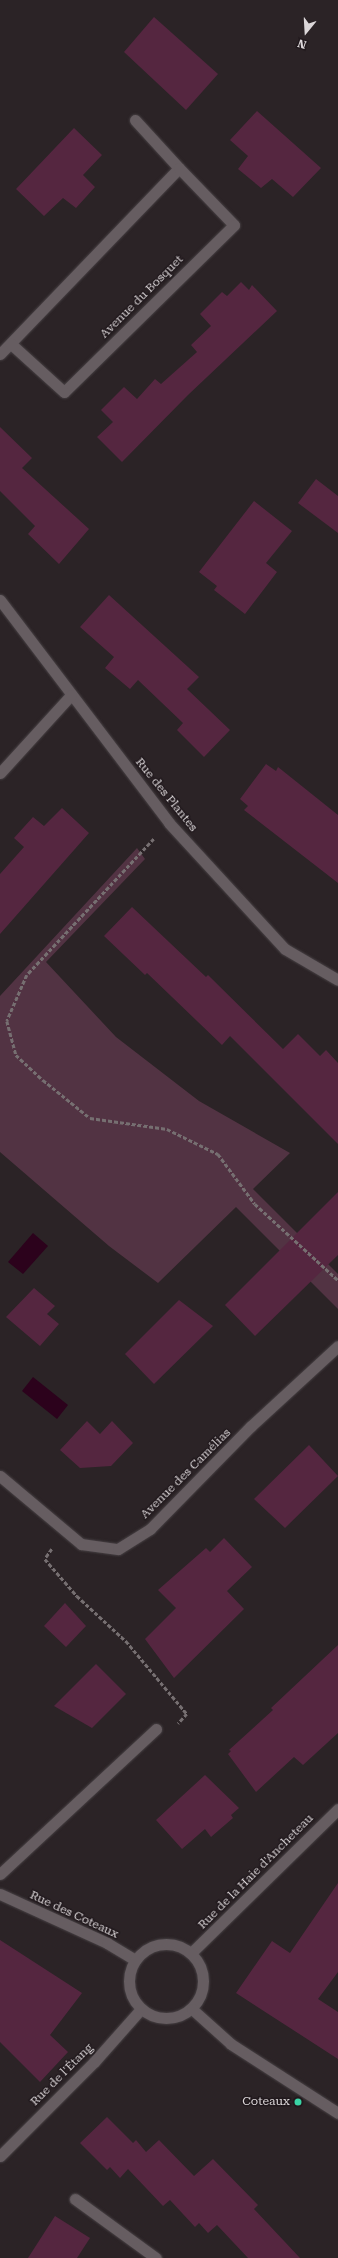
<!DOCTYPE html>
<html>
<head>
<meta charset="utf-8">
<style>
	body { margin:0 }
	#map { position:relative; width:338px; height:2258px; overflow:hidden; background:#2b2326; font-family:"Roboto Serif",serif }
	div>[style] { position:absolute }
	.green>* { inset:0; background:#523343 }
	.water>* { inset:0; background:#2c021c }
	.building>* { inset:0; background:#552640 }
	.path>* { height:2.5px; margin-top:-1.25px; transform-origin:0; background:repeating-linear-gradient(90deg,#766f71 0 4px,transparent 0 6px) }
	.roads { filter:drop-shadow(0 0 1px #474144) drop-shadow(0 0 1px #474144) }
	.service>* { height:11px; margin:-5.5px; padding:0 5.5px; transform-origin:5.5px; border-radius:5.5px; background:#665d61 }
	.minor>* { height:11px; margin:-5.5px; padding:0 5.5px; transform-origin:5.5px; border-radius:5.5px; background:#665d61 }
	.tertiary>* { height:11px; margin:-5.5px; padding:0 5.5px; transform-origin:5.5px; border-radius:5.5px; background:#665d61 }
	.tertiary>.ring { margin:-5.5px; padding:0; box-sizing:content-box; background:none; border:11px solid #665d61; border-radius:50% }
	.dots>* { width:11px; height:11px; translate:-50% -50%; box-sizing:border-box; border:2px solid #21191d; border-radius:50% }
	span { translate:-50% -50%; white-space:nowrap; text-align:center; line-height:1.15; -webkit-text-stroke:3px #21191d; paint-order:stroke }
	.street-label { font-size:12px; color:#dcd7d9 }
	.poi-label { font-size:12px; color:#dcd7d9 }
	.right { translate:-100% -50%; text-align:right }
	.north { position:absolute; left:286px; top:12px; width:40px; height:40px; -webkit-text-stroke:3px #21191d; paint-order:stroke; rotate:198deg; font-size:11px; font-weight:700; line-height:16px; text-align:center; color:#dcd7d9 }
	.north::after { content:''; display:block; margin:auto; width:14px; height:18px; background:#dcd7d9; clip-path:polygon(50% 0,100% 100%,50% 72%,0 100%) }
</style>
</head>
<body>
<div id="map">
	<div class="green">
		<i style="clip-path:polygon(137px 848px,145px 859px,46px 962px,116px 1037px,199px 1101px,290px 1153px,253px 1189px,338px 1274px,338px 1309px,236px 1207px,158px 1283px,109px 1246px,0 1152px,0 996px)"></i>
	</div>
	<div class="water">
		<i style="clip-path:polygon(33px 1233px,48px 1246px,23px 1274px,8px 1262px)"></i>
		<i style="clip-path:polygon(33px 1377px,68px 1405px,57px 1419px,22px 1391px)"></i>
	</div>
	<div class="building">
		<i style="clip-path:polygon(154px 17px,218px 74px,186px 110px,124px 52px)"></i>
		<i style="clip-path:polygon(257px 111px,321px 168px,293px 197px,272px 179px,261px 188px,238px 169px,248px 156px,230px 140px)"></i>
		<i style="clip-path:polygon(74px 128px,102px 155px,83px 175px,95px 187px,76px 208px,63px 198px,44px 216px,16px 189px)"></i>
		<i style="clip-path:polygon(241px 282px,249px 290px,252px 285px,277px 311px,188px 395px,122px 462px,97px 437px,113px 422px,101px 410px,124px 387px,137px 399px,155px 379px,161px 384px,197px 352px,191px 345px,211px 326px,200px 314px,222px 292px,227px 296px)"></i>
		<i style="clip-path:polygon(0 427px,32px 458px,22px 468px,89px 529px,59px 564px,28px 534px,35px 526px,0 491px)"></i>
		<i style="clip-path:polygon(316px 479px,338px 496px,338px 533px,298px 503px)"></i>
		<i style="clip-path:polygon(254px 501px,292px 531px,266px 563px,277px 572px,245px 614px,214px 590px,217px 586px,199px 572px)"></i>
		<i style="clip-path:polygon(109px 595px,199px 677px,187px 689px,230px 730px,204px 757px,177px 730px,183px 723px,138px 680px,130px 689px,105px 668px,114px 657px,80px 627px)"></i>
		<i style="clip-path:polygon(266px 764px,276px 771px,278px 767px,338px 815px,338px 883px,244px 810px,248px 806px,240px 799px)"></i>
		<i style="clip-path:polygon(62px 808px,89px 833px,0 934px,0 874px,24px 847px,14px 838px,33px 817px,44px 826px)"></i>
		<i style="clip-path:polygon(132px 907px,206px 977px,208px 975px,283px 1049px,298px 1034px,320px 1056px,326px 1050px,338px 1063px,338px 1144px,230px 1036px,222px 1045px,147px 973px,145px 975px,104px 936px)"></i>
		<i style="clip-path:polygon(338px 1192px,338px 1255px,255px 1336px,225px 1305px)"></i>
		<i style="clip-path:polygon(34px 1288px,55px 1306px,47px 1314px,59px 1324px,40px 1346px,6px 1317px)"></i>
		<i style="clip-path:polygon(179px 1300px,213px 1326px,154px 1384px,125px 1354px)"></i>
		<i style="clip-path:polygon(87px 1421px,100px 1434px,112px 1421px,133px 1443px,111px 1466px,80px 1468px,60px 1450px)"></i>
		<i style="clip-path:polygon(309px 1445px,338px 1476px,285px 1528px,254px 1499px)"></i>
		<i style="clip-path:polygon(224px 1538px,252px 1567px,227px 1591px,244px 1609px,174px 1678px,145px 1639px,176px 1608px,158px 1590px,206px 1548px,210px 1552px)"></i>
		<i style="clip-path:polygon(65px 1603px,86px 1626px,66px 1647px,44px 1626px)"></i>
		<i style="clip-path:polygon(338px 1645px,338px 1733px,303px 1765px,294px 1757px,256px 1792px,228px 1754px,231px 1751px,229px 1750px,273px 1710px,271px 1708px)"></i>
		<i style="clip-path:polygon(96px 1664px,126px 1694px,92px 1728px,54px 1706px)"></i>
		<i style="clip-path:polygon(205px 1775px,239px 1808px,231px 1815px,233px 1818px,211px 1837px,205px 1829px,182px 1849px,156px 1820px)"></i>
		<i style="clip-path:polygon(338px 1883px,338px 1972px,318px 1999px,338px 2012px,338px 2059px,236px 1993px,272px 1941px,290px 1953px)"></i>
		<i style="clip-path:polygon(0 1940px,82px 1993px,50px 2035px,68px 2052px,40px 2082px,0 2042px)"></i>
		<i style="clip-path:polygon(107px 2117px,133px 2143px,136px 2140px,146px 2152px,159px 2140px,194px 2176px,213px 2159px,258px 2205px,254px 2209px,300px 2258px,248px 2258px,217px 2225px,208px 2233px,199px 2223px,195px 2227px,170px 2200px,163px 2206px,128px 2169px,120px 2178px,110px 2167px,107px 2170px,80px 2143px)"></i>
		<i style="clip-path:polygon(55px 2216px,90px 2238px,77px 2258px,28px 2258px)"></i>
	</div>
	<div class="path">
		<i style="left:154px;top:839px;width:186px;rotate:133deg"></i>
		<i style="left:27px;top:975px;width:50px;rotate:113.5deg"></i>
		<i style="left:7px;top:1021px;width:35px;rotate:75deg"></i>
		<i style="left:16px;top:1055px;width:37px;rotate:43deg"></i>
		<i style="left:43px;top:1080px;width:60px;rotate:39deg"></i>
		<i style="left:90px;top:1118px;width:78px;rotate:8.1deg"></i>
		<i style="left:167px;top:1129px;width:57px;rotate:26.1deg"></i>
		<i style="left:218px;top:1154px;width:62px;rotate:53.5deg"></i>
		<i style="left:255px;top:1204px;width:113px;rotate:42.5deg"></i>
		<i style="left:52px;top:1549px;width:12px;rotate:125deg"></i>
		<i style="left:45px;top:1559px;width:49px;rotate:49.1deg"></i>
		<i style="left:77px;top:1596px;width:67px;rotate:42.6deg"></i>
		<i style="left:126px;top:1641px;width:95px;rotate:50.1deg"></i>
		<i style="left:187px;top:1714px;width:13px;rotate:132deg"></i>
	</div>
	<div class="roads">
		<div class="service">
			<i style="left:0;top:1874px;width:213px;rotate:-42.9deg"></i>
		</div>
		<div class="minor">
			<i style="left:135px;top:120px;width:65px;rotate:47.5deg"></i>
			<i style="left:0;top:354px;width:258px;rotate:-46.1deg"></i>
			<i style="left:179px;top:168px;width:79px;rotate:46deg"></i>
			<i style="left:234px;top:225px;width:238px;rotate:135.5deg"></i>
			<i style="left:64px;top:392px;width:72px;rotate:-137.8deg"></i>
			<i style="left:0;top:600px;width:280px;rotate:52.8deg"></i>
			<i style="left:169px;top:823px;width:171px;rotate:47.4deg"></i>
			<i style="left:285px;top:949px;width:61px;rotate:30.3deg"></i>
			<i style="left:0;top:773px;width:105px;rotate:-47.7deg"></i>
			<i style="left:0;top:1476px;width:106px;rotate:40deg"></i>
			<i style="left:81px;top:1544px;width:37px;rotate:8deg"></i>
			<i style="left:118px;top:1549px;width:38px;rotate:-32deg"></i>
			<i style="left:150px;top:1529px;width:144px;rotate:-45.6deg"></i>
			<i style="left:251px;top:1426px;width:118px;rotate:-42.6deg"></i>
			<i style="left:191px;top:1953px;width:206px;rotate:-44.4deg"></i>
			<i style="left:0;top:2156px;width:133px;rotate:-45deg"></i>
			<i style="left:94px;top:2062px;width:69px;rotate:-48.5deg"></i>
			<i style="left:75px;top:2199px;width:100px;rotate:36.1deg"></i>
		</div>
		<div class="tertiary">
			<i style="left:0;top:1894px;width:118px;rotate:24.6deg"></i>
			<i style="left:107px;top:1943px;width:33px;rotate:31deg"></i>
			<i class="ring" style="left:129px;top:1944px;width:63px;height:63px"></i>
			<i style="left:192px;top:2009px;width:52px;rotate:41.9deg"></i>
			<i style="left:231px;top:2044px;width:127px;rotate:32.8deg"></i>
		</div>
	</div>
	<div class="dots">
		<i style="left:298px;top:2102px;background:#3ad4a5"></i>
	</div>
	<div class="street-label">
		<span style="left:142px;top:297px;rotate:-45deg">Avenue du Bosquet</span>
		<span style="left:166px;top:795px;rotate:51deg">Rue des Plantes</span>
		<span style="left:186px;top:1474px;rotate:-45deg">Avenue des Camélias</span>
		<span style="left:256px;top:1872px;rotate:-45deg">Rue de la Haie d'Ancheteau</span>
		<span style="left:74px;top:1915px;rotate:25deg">Rue des Coteaux</span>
		<span style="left:62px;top:2075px;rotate:-45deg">Rue de l'Étang</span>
	</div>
	<div class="poi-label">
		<span class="right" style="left:290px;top:2102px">Coteaux</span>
	</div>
	<div class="north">N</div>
</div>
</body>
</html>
